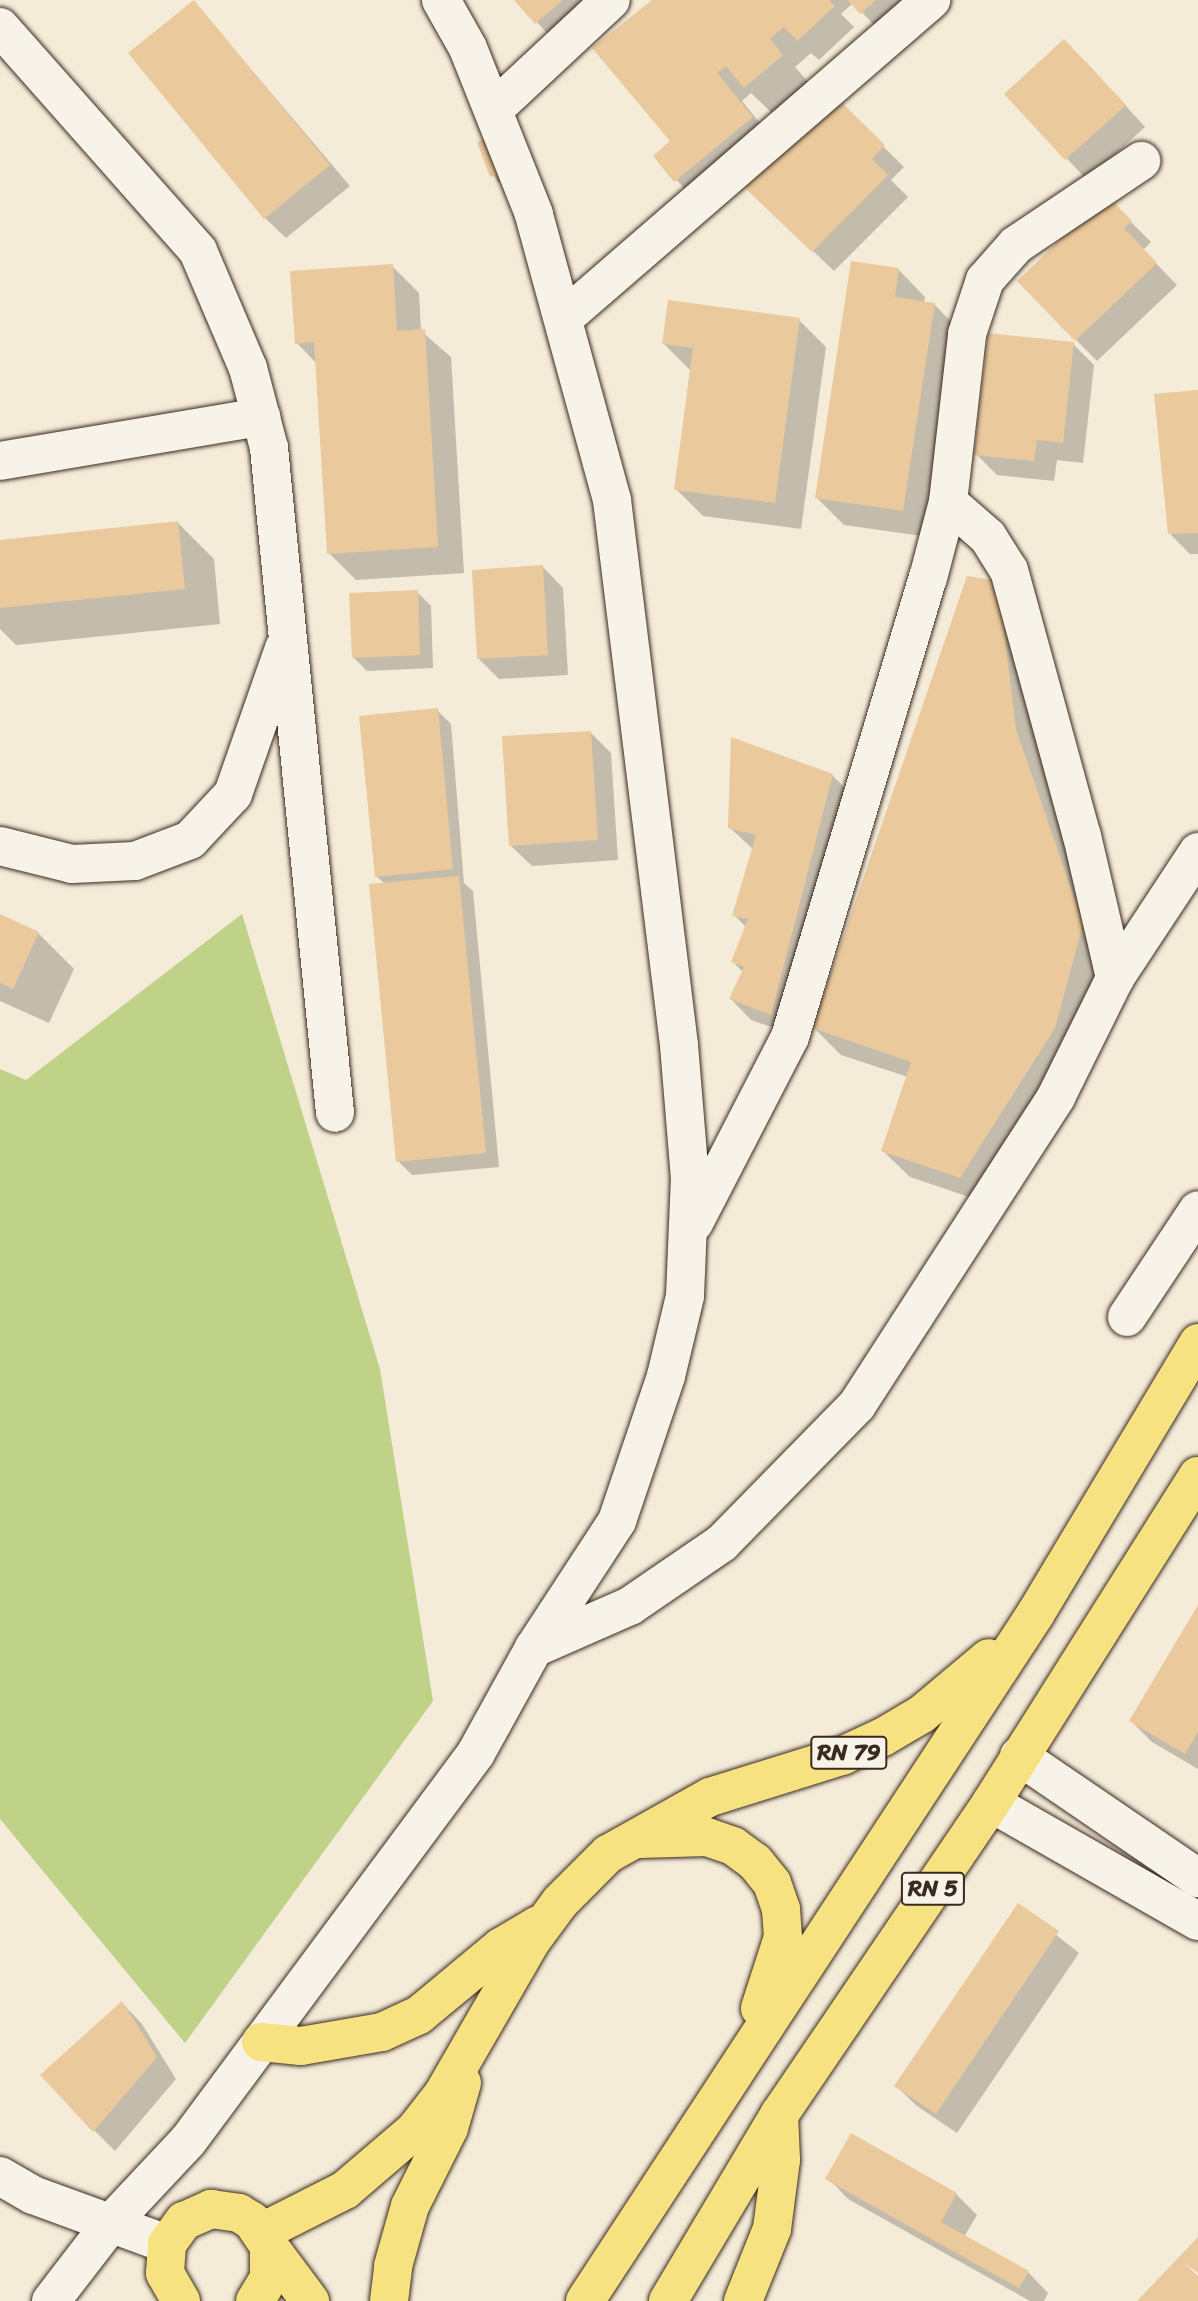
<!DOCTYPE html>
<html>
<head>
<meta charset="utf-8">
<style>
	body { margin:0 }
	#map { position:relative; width:1198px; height:2301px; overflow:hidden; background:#f4ebd9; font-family:Sriracha,sans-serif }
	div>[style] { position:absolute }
	.green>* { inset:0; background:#bfd287 }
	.shadow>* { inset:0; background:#0003 }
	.building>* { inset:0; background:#eac99c }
	.roads { filter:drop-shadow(0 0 2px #3b2a1e) drop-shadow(0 0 2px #3b2a1e) }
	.minor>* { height:38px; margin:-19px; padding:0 19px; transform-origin:19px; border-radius:19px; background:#f7f3e8 }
	.highway>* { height:38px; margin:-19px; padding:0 19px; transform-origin:19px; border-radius:19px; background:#f7e281 }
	span { translate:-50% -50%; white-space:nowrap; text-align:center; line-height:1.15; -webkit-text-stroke:5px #f7f3e8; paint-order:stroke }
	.shield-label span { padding:2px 5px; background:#f7f3e8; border:2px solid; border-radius:5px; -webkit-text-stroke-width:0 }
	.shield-label { font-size:23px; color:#3b2a1e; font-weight:700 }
</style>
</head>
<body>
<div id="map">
	<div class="green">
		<i style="clip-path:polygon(242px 914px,380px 1369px,433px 1701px,185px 2043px,0 1819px,0 1069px,26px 1080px)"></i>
	</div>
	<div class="shadow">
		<i style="clip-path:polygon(516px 0,620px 0,563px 50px)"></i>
		<i style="clip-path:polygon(654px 0,906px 0,875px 26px,853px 3px,841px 14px,854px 27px,819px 60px,811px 53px,795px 67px,809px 83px,772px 113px,751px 93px,742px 101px,778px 145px,702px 208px,655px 156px,673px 142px)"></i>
		<i style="clip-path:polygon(194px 2px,350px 186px,286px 238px,265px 218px)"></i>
		<i style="clip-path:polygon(1085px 61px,1145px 127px,1087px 180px,1006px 94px)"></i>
		<i style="clip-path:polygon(835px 99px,904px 167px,891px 180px,908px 197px,834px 271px,768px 208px)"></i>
		<i style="clip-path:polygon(479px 143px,516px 176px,498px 183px)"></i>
		<i style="clip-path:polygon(1107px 198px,1151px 242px,1143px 250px,1177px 285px,1097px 361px,1076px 340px)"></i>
		<i style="clip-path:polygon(392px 266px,419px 293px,421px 331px,451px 357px,464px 573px,356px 580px,329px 553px,317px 364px,297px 343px)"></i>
		<i style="clip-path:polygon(899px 270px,925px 297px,924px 303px,934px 304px,960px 331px,929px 537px,844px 525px,817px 498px)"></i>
		<i style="clip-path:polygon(799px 320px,826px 347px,801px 529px,703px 516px,676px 489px,690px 370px,663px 343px)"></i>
		<i style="clip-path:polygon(1073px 344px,1094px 365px,1083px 463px,1057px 460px,1054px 481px,997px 475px,976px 454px)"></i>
		<i style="clip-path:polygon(1198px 392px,1198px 554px,1190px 554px,1170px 534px)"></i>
		<i style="clip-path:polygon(178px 523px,214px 559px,220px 624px,16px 645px,0 629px,0 541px)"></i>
		<i style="clip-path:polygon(543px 567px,563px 588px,568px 675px,499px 679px,478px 658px)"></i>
		<i style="clip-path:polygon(997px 583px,1109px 952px,987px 1203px,910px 1177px,883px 1151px,908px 1077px,841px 1055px,814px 1028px)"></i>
		<i style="clip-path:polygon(417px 592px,431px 606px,433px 668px,367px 671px,353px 657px)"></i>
		<i style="clip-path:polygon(437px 710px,451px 724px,464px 883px,473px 891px,499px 1167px,412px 1175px,398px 1161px,385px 884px,376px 876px)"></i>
		<i style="clip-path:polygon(590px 732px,611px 753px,618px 860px,532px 866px,511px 846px)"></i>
		<i style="clip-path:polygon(832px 775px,853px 796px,792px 1034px,751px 1020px,731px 999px,743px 972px,733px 962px,747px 928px,734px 915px,753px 849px,730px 828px)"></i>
		<i style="clip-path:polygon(0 916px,38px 933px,74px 969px,49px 1023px,0 1001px)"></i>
		<i style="clip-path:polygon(1198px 1608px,1198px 1769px,1152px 1742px,1131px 1721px)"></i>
		<i style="clip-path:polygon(1018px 1905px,1079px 1953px,957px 2133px,917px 2106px,896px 2086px)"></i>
		<i style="clip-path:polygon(122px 2003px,142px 2024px,176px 2079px,115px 2151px,94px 2130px)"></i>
		<i style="clip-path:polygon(828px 2178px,956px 2194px,977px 2215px,964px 2237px,1028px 2272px,1048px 2293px,1044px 2301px,1030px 2301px,848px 2199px)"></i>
	</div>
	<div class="building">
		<i style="clip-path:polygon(194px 0,330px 165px,264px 219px,128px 53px)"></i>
		<i style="clip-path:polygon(514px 0,563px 0,535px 24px)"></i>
		<i style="clip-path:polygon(652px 0,829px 0,835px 6px,797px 41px,784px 27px,770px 39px,783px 55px,744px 88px,726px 66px,717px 73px,753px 117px,674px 182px,653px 156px,670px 141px,592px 48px)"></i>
		<i style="clip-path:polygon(848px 0,876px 0,860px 14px)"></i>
		<i style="clip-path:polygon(1064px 39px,1126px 105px,1065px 160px,1004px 94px)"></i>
		<i style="clip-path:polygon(835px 96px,885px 145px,872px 159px,888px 175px,812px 252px,745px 188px)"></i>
		<i style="clip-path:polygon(498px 134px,511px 169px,490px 177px,477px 142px)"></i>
		<i style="clip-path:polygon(1107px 195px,1132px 221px,1124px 228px,1157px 263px,1075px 341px,1017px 281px)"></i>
		<i style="clip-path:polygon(851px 261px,899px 268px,895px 297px,935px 303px,903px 511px,815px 498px)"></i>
		<i style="clip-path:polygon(393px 264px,397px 331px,425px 329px,438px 547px,327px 554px,314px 342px,295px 344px,290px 271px)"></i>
		<i style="clip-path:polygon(668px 300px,800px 318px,775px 503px,674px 490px,693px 348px,662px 344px)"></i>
		<i style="clip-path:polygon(988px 333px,1074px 342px,1063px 443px,1037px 440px,1034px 461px,974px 455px)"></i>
		<i style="clip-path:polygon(1198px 390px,1198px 533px,1168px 534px,1154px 394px)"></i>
		<i style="clip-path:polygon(178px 521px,185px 589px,0 608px,0 540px)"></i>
		<i style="clip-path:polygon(543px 565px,548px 655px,477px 659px,472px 570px)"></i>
		<i style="clip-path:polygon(967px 576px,998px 581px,1016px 729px,1083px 924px,1055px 1028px,960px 1178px,881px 1151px,911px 1062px,812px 1028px)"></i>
		<i style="clip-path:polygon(418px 590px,420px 655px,352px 658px,349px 593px)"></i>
		<i style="clip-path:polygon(438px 708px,453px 869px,375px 877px,359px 716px)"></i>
		<i style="clip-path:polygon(591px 731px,598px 840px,509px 846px,502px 736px)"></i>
		<i style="clip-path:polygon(731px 737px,833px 774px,771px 1015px,729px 999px,744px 967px,731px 962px,748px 919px,732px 916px,756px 835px,728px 828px)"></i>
		<i style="clip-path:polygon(459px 876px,486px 1153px,396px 1162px,369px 884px)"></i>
		<i style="clip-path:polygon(0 914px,39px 932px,13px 989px,0 983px)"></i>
		<i style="clip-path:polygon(1198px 1605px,1198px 1732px,1185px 1754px,1129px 1721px)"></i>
		<i style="clip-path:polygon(1018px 1903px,1059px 1931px,936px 2114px,894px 2086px)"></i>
		<i style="clip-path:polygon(122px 2001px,157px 2057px,93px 2132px,40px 2075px)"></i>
		<i style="clip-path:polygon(851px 2133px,957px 2193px,941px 2222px,1029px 2271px,1019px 2288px,825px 2179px)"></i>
		<i style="clip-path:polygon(1198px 2237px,1198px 2273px,1183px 2262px,1198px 2276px,1198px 2301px,1137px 2301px)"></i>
	</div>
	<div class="roads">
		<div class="minor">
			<i style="left:0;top:27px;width:299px;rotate:48.5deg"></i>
			<i style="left:198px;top:251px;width:127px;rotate:66.9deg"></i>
			<i style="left:248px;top:368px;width:83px;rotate:75.3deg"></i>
			<i style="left:269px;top:448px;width:668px;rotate:84.33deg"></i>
			<i style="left:493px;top:110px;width:161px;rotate:-43deg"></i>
			<i style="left:564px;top:318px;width:486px;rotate:-40.9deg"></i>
			<i style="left:0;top:461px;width:265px;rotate:-9.6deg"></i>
			<i style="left:948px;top:502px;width:53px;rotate:41.2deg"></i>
			<i style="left:988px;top:537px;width:39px;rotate:58deg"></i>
			<i style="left:1009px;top:570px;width:276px;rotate:74.7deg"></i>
			<i style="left:1082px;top:836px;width:146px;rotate:76.9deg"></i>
			<i style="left:0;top:846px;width:74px;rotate:14deg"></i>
			<i style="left:72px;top:864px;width:63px;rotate:-2.7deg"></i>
			<i style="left:135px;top:861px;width:59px;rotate:-20.9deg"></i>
			<i style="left:190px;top:840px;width:63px;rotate:-46.9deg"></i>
			<i style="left:233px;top:794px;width:155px;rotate:-70.7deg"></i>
			<i style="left:694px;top:1223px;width:209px;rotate:-62.7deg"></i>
			<i style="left:790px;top:1037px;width:479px;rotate:-73.3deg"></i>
			<i style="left:928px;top:578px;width:79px;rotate:-75.3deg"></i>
			<i style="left:948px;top:502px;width:169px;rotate:-83.5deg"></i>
			<i style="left:967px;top:334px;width:57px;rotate:-71.6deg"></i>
			<i style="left:985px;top:280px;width:47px;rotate:-48.5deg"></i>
			<i style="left:1016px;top:245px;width:151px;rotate:-33.9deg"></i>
			<i style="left:1127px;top:1317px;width:128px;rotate:-56.4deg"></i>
			<i style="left:534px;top:1648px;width:105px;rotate:-23.6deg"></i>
			<i style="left:630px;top:1606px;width:112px;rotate:-34.4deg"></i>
			<i style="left:722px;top:1543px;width:193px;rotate:-45.6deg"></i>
			<i style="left:857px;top:1405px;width:367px;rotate:-57.1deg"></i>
			<i style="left:1056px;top:1097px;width:133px;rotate:-63.6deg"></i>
			<i style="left:1115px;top:978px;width:151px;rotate:-56.6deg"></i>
			<i style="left:1019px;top:1756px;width:217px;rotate:34.3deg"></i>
			<i style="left:991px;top:1803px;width:238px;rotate:29.7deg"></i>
			<i style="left:0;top:2176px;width:38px;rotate:30deg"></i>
			<i style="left:33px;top:2195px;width:143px;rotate:20.1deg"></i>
			<i style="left:51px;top:2301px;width:98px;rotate:-52.4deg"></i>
			<i style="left:111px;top:2223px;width:112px;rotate:-46.8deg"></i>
			<i style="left:188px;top:2141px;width:483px;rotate:-53.4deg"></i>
			<i style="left:476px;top:1753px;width:120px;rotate:-61.1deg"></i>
			<i style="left:534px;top:1648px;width:152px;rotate:-56.8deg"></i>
			<i style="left:617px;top:1521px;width:153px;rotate:-71.3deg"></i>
			<i style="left:666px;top:1376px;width:82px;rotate:-76.6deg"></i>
			<i style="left:685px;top:1296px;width:117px;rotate:-87.6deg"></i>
			<i style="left:690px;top:1179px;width:134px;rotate:-94.7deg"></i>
			<i style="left:679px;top:1045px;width:549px;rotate:-97.01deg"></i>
			<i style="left:612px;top:500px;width:296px;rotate:-105.3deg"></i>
			<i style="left:534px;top:214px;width:179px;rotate:-111.7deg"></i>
			<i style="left:468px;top:48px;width:55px;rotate:-119.4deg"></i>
		</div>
		<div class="highway">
			<i style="left:640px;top:1839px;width:67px;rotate:-1.7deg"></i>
			<i style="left:707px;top:1837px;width:28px;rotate:19deg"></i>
			<i style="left:733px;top:1846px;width:27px;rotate:36deg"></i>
			<i style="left:755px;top:1862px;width:27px;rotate:51deg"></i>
			<i style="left:772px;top:1883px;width:28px;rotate:71deg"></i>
			<i style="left:781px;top:1909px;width:28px;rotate:86deg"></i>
			<i style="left:783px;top:1937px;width:75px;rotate:107.9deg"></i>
			<i style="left:261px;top:2042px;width:40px;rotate:5.7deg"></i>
			<i style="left:301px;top:2046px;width:82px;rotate:-9.8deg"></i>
			<i style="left:382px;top:2032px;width:41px;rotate:-24.7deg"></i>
			<i style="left:419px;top:2015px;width:107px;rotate:-39.7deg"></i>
			<i style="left:501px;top:1947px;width:43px;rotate:-30.7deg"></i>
			<i style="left:262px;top:2232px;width:93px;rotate:-26.8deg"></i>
			<i style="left:345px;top:2190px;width:92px;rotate:-40.6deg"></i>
			<i style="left:415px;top:2130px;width:46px;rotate:-52.1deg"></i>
			<i style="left:443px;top:2094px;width:178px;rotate:-60deg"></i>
			<i style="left:532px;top:1940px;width:47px;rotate:-53.6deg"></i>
			<i style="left:560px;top:1902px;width:68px;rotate:-45deg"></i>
			<i style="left:608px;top:1854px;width:117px;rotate:-29.2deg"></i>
			<i style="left:710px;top:1797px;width:138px;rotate:-17.3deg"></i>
			<i style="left:842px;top:1756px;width:45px;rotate:-24.9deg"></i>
			<i style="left:883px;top:1737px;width:45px;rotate:-30.5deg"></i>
			<i style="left:922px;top:1714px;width:87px;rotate:-39.9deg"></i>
			<i style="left:269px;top:2246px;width:69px;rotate:53.3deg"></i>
			<i style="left:181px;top:2301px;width:32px;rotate:-120deg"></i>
			<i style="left:165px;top:2273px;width:29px;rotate:-86deg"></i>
			<i style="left:167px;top:2244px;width:29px;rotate:-54deg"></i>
			<i style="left:184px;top:2221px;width:30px;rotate:-24deg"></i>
			<i style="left:211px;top:2209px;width:28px;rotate:8deg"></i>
			<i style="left:239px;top:2213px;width:15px;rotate:32deg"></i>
			<i style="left:252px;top:2221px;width:30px;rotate:56deg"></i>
			<i style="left:269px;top:2246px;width:32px;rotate:90deg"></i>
			<i style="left:269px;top:2278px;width:27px;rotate:121deg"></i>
			<i style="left:389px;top:2301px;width:35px;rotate:-83deg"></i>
			<i style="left:393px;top:2266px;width:62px;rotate:-74.2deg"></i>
			<i style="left:410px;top:2206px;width:87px;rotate:-63.4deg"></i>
			<i style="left:449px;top:2128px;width:47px;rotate:-73.9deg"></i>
			<i style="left:585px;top:2301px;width:823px;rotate:-56.75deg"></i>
			<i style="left:1036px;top:1613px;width:315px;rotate:-59deg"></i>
			<i style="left:668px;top:2301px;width:217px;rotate:-59.2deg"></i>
			<i style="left:779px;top:2115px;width:377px;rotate:-55.8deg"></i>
			<i style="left:991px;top:1803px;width:387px;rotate:-57.7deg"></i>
			<i style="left:743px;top:2301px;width:78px;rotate:-68.1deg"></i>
			<i style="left:772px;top:2229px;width:70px;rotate:-82.6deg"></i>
			<i style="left:781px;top:2160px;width:45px;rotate:-92.5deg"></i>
		</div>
	</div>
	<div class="shield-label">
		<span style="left:849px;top:1753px">RN 79</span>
		<span style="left:933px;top:1889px">RN 5</span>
	</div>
</div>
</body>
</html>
